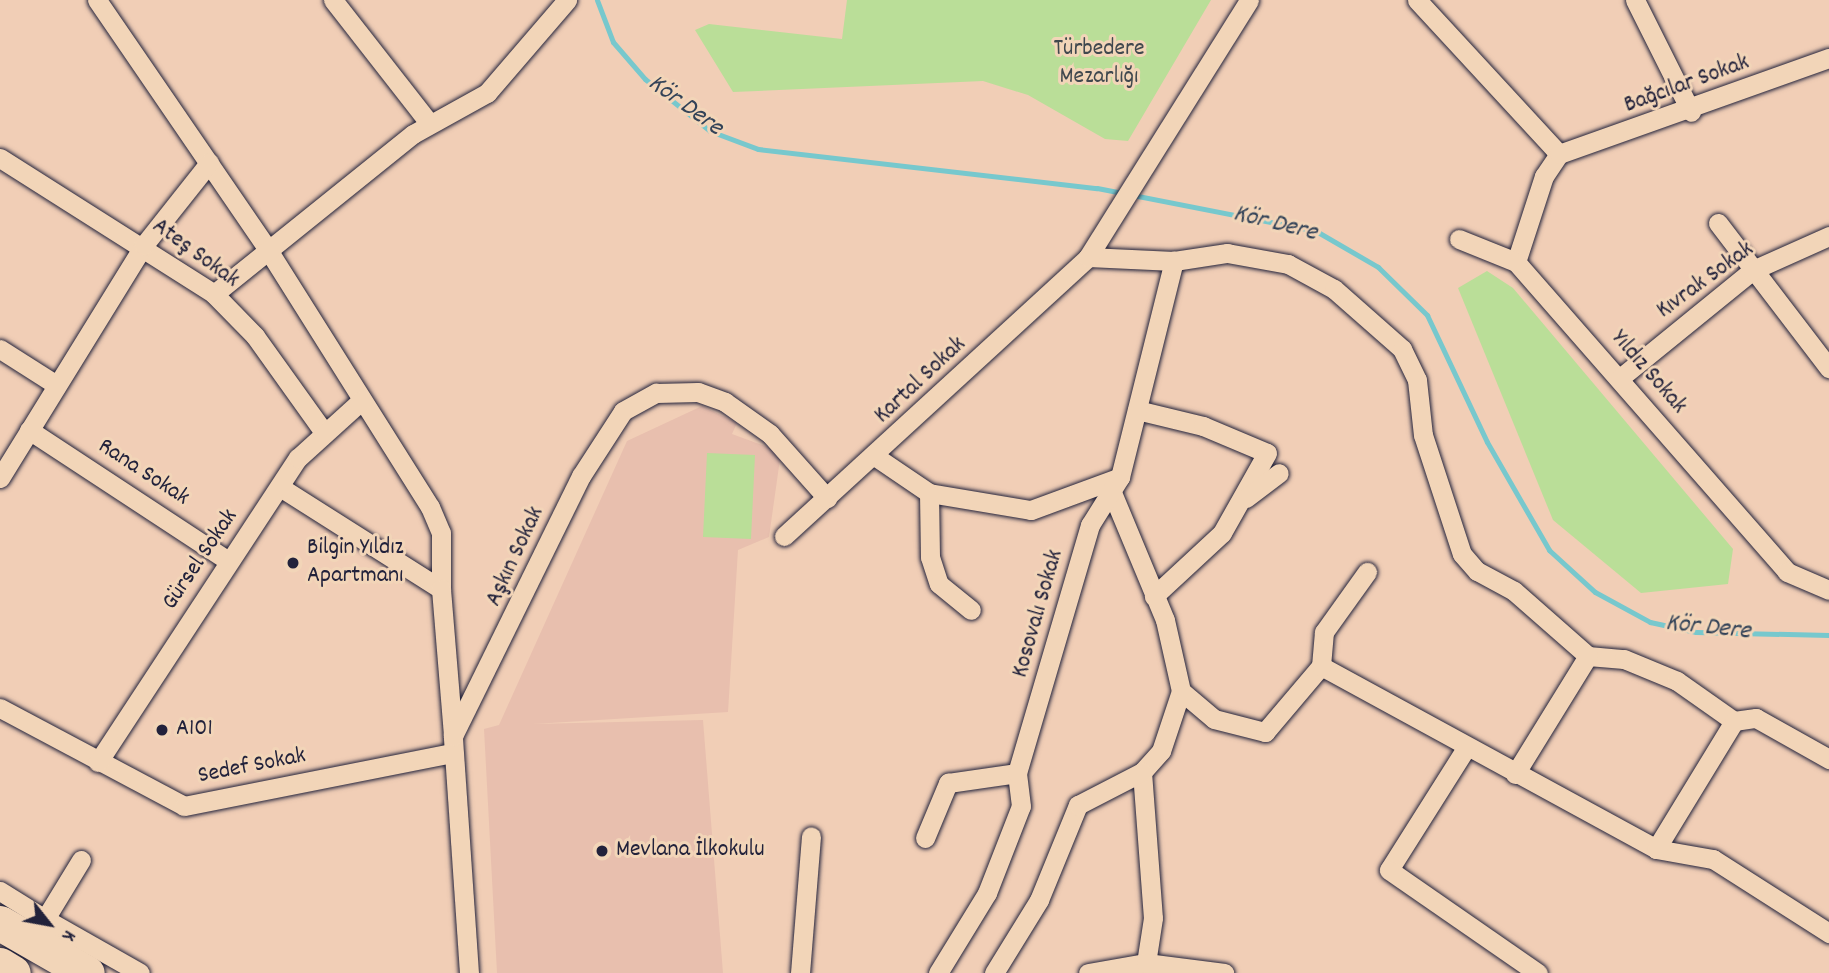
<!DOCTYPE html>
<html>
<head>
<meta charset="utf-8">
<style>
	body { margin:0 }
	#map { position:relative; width:1829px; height:973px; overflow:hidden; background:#f1ceb6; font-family:Dekko,sans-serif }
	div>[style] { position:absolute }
	.built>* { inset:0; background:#e8bfae }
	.green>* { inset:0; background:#bade98 }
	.stream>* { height:5px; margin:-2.5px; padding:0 2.5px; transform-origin:2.5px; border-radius:2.5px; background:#77c8cd }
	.roads { filter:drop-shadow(0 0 2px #22223b) drop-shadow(0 0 2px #22223b) }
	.street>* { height:19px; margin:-9.5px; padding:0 9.5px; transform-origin:9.5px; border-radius:9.5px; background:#f2d5b8 }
	.highway>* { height:35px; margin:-17.5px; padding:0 17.5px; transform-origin:17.5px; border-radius:17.5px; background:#f2d5b8 }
	.dots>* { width:19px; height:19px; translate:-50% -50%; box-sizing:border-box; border:4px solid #f2d5b8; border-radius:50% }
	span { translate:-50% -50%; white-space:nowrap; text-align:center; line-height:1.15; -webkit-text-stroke:6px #f2d5b8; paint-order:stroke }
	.park-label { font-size:24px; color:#40484e }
	.street-label { font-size:24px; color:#22223b }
	.poi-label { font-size:24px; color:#22223b }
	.left { translate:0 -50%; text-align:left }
	.water-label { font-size:26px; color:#334358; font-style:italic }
	.north { position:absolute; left:14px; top:889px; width:70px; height:70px; -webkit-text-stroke:5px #f2d5b8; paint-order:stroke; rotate:121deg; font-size:19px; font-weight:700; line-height:28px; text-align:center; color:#22223b }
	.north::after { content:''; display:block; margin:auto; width:24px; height:32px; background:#22223b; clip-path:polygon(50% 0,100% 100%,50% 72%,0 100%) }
</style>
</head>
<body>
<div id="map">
	<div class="built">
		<i style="clip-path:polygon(702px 406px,737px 423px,732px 434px,781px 452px,769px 537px,738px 550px,728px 712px,533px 724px,703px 720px,723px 973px,497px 973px,484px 729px,499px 725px,627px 441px)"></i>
	</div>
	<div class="green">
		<i style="clip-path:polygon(847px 0,1211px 0,1128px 141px,1105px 139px,1028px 95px,983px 81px,733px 92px,695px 30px,709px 24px,842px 39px)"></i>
		<i style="clip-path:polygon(1487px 271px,1513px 288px,1733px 549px,1728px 584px,1641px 593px,1553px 520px,1458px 288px)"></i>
		<i style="clip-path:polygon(707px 453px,755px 455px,751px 539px,703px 537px)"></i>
	</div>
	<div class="stream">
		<i style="left:597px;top:0;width:45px;rotate:69.1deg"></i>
		<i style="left:613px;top:42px;width:49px;rotate:49.1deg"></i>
		<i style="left:645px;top:79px;width:83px;rotate:38.7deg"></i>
		<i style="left:710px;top:131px;width:51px;rotate:20.6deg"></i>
		<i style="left:758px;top:149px;width:341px;rotate:6.6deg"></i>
		<i style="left:1097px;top:188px;width:223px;rotate:11.1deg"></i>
		<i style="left:1316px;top:231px;width:72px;rotate:30.1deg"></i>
		<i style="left:1378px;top:267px;width:69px;rotate:44.4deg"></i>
		<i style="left:1427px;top:315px;width:140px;rotate:64.7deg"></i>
		<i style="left:1487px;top:442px;width:125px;rotate:60.1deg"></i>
		<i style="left:1549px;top:550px;width:62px;rotate:42.4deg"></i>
		<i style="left:1595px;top:592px;width:63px;rotate:28.6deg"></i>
		<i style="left:1650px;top:622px;width:47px;rotate:12.3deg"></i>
		<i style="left:1696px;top:632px;width:133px;rotate:1.3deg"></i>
	</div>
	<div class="roads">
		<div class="street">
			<i style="left:97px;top:0;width:306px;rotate:55.6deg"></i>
			<i style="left:270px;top:253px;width:300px;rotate:57.8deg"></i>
			<i style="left:430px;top:507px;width:28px;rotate:67deg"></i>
			<i style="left:441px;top:533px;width:56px;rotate:90deg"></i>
			<i style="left:333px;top:0;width:157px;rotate:52deg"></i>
			<i style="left:1417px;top:0;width:209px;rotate:47.3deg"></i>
			<i style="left:1635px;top:0;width:125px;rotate:63.4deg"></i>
			<i style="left:1559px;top:154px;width:27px;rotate:124deg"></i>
			<i style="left:1544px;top:176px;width:90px;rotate:108deg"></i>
			<i style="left:1516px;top:262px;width:412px;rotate:48.8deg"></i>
			<i style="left:1787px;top:572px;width:46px;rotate:23.2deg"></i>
			<i style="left:1559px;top:154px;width:287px;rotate:-19.6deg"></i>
			<i style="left:0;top:158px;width:254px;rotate:32.4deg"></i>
			<i style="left:214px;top:294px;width:59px;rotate:45.7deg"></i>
			<i style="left:255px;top:336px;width:117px;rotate:54.4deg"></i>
			<i style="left:1718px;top:223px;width:183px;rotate:52.6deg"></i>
			<i style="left:1459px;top:239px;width:61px;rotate:22deg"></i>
			<i style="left:1088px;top:257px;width:86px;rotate:2.7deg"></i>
			<i style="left:1174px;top:261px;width:54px;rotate:-8.6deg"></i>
			<i style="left:1227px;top:253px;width:62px;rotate:10.2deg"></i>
			<i style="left:1288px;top:264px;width:52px;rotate:28.5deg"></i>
			<i style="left:1334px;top:289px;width:91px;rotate:41.4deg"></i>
			<i style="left:1402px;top:349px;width:34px;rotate:64deg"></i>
			<i style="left:1417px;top:380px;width:55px;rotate:83.8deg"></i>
			<i style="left:1423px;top:435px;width:125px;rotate:71.9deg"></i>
			<i style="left:1462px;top:554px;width:23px;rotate:49deg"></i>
			<i style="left:1477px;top:571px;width:42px;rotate:28.4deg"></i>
			<i style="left:1514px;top:591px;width:98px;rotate:41.3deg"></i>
			<i style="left:1588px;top:656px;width:36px;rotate:5deg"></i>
			<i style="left:1624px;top:659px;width:57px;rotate:22.5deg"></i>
			<i style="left:1677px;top:681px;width:70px;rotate:35.1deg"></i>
			<i style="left:214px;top:294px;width:255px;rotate:-38.8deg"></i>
			<i style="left:413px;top:134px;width:85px;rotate:-29deg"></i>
			<i style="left:487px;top:93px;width:123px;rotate:-49.3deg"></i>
			<i style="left:0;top:349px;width:65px;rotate:32.5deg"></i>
			<i style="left:1620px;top:378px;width:171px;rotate:-39.1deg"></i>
			<i style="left:1753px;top:270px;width:83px;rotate:-24.1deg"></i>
			<i style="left:1137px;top:410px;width:68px;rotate:13.6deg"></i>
			<i style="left:1203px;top:426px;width:69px;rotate:22.9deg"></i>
			<i style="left:1267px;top:453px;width:92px;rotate:119.4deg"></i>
			<i style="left:1222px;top:533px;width:93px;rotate:137.2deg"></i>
			<i style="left:29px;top:430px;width:237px;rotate:33.3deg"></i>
			<i style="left:876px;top:457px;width:64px;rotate:34.2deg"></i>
			<i style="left:929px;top:493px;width:103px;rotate:9.5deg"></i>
			<i style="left:1031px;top:510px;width:95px;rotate:-20.3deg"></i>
			<i style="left:0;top:478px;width:274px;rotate:-58.3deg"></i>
			<i style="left:144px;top:245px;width:105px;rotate:-51.6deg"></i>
			<i style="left:280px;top:487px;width:191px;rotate:32.4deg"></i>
			<i style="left:441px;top:589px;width:147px;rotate:85.3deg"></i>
			<i style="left:929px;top:493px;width:64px;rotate:89.1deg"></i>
			<i style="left:930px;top:557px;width:28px;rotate:72deg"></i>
			<i style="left:939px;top:584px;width:41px;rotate:39.1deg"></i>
			<i style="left:1113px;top:495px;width:135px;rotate:67.4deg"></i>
			<i style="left:1165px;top:620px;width:73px;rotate:77.3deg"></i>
			<i style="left:1181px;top:691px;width:63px;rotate:108.4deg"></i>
			<i style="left:1161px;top:751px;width:28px;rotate:132deg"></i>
			<i style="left:1142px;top:772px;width:146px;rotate:85.7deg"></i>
			<i style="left:1153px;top:918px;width:46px;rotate:98.8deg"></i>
			<i style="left:1246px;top:498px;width:41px;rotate:-37.1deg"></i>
			<i style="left:784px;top:536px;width:413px;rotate:-42.5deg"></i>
			<i style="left:1088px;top:257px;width:303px;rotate:-57.9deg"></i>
			<i style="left:1321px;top:666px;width:382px;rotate:28.6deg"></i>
			<i style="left:1656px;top:849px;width:58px;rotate:10deg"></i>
			<i style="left:1713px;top:859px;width:138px;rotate:32.5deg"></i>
			<i style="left:1181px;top:691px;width:43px;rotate:40.3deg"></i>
			<i style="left:1214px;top:719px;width:53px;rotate:14.3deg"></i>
			<i style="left:1265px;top:732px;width:87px;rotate:-49.7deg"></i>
			<i style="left:1321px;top:666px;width:34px;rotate:-85deg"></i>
			<i style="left:1324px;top:632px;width:74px;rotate:-54.4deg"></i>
			<i style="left:0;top:708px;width:208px;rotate:28deg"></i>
			<i style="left:184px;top:806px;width:272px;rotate:-11.2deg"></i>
			<i style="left:1466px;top:748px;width:144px;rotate:122.3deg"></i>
			<i style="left:1389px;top:870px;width:181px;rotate:34.7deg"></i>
			<i style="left:98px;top:762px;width:364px;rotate:-56.7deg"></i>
			<i style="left:298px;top:458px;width:86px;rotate:-42.2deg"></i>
			<i style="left:1515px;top:774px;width:139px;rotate:-58.3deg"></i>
			<i style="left:925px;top:838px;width:60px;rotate:-67.3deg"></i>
			<i style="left:948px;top:783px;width:70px;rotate:-8.2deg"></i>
			<i style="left:1656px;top:849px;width:150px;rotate:-58.6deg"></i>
			<i style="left:1734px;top:721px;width:22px;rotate:-8deg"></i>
			<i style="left:1756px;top:718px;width:84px;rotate:29.3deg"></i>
			<i style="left:0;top:891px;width:53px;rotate:31.9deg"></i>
			<i style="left:45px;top:919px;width:69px;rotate:-58.6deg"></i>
			<i style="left:45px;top:919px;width:109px;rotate:29.6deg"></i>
			<i style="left:469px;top:973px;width:238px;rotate:-93.9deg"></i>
			<i style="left:453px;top:736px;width:290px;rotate:-63.8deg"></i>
			<i style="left:581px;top:476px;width:77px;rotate:-57.1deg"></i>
			<i style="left:623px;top:411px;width:38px;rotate:-29deg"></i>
			<i style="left:656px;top:393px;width:42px;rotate:-1.4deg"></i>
			<i style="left:698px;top:392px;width:29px;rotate:20deg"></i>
			<i style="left:725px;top:402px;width:55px;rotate:35.4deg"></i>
			<i style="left:770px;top:434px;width:86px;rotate:48.3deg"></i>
			<i style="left:800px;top:973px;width:137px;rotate:-85.4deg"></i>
			<i style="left:938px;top:973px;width:94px;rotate:-58.5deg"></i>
			<i style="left:987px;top:893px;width:93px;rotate:-68.7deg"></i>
			<i style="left:1021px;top:806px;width:33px;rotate:-97deg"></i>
			<i style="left:1017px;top:773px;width:259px;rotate:-73.6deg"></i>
			<i style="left:1090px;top:525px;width:57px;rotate:-58deg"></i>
			<i style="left:1120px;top:477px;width:223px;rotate:-76deg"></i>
			<i style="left:994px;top:973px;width:86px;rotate:-58.3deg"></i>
			<i style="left:1039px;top:900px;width:103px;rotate:-67.7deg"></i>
			<i style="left:1078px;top:805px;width:72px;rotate:-27.3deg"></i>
			<i style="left:1088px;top:973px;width:59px;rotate:-9.8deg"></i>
			<i style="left:1146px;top:963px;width:79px;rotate:7.3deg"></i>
		</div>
		<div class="highway">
			<i style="left:0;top:923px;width:100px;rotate:29.9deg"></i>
			<i style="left:0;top:965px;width:15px;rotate:32deg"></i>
		</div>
	</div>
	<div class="dots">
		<i style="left:293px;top:563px;background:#22223b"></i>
		<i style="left:162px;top:730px;background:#22223b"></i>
		<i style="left:602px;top:851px;background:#22223b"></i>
	</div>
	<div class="park-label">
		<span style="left:1099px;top:64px">Türbedere<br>Mezarlığı</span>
	</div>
	<div class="street-label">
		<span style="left:1687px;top:85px;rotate:-20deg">Bağcılar Sokak</span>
		<span style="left:195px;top:254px;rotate:36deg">Ateş Sokak</span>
		<span style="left:1706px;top:281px;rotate:-36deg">Kıvrak Sokak</span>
		<span style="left:1648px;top:373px;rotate:49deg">Yıldız Sokak</span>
		<span style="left:921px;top:381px;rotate:-43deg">Kartal Sokak</span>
		<span style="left:143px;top:473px;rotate:33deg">Rana Sokak</span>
		<span style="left:516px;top:557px;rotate:-65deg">Aşkın Sokak</span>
		<span style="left:201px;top:560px;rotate:-56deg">Gürsel Sokak</span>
		<span style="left:1039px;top:614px;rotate:-74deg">Kosovalı Sokak</span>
		<span style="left:252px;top:767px;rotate:-11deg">Sedef Sokak</span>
	</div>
	<div class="poi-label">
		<span class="left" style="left:307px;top:563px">Bilgin Yıldız<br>Apartmanı</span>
		<span class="left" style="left:176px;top:730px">A101</span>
		<span class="left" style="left:616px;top:851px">Mevlana İlkokulu</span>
	</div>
	<div class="water-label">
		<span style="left:685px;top:106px;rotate:36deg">Kör Dere</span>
		<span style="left:1275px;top:224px;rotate:14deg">Kör Dere</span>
		<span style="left:1708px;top:628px;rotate:6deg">Kör Dere</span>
	</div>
	<div class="north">K</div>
</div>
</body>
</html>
